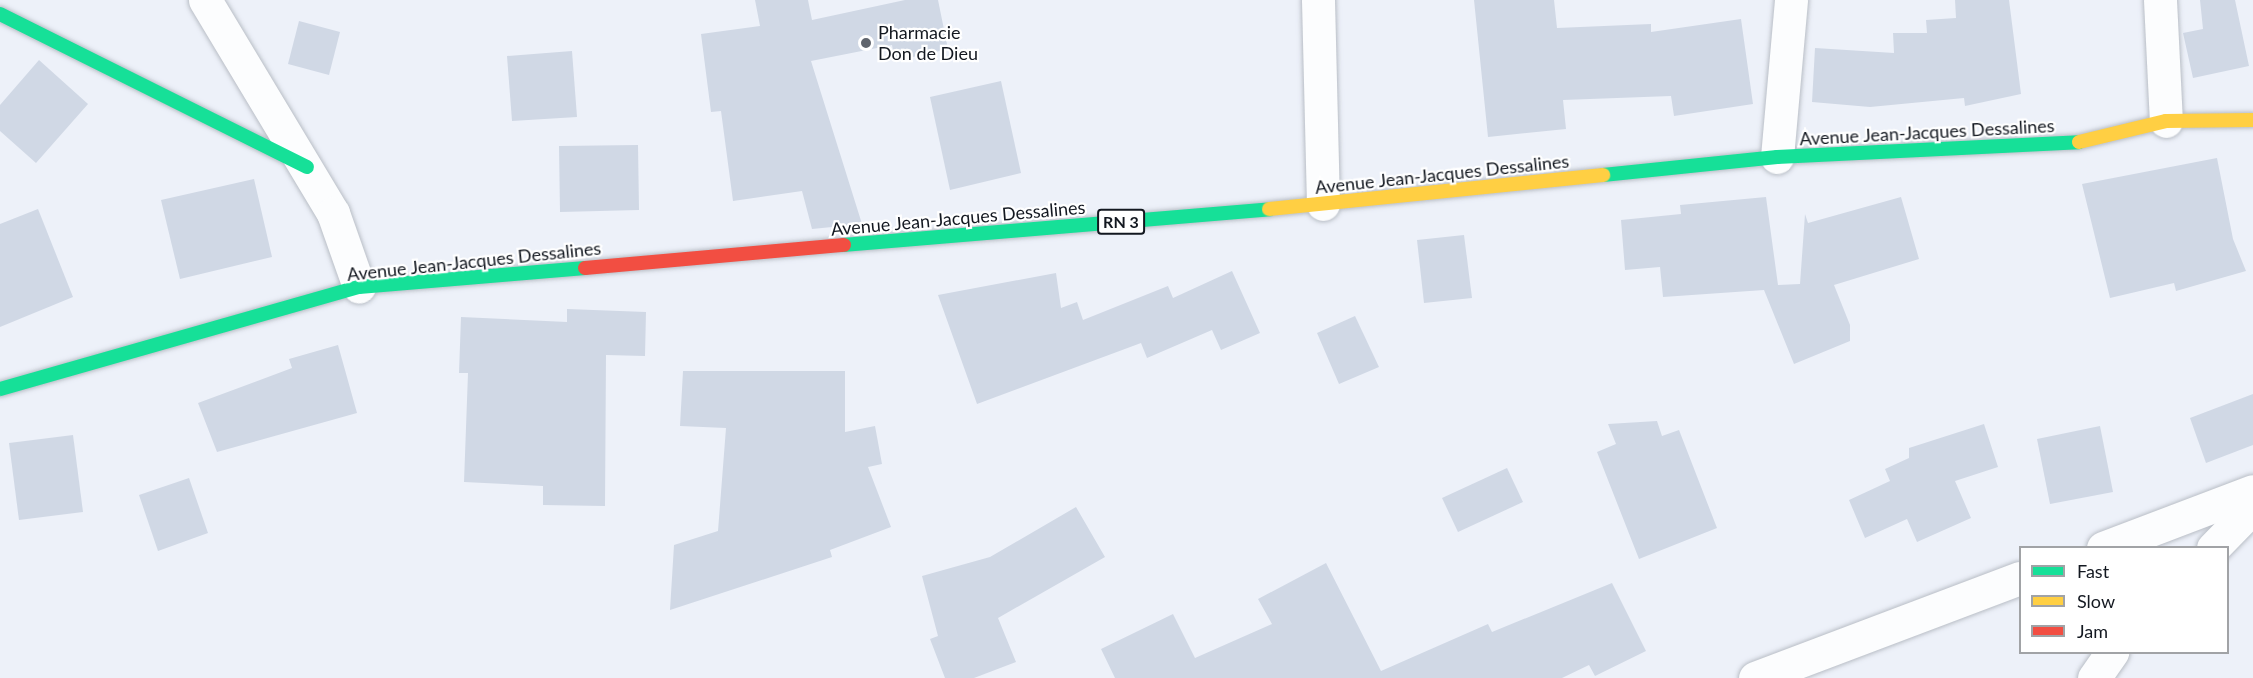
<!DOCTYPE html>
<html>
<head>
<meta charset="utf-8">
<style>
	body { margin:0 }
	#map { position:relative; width:2253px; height:678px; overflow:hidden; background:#edf1f9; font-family:Lato,sans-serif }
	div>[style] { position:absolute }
	.building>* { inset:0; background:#d0d8e5 }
	.roads { filter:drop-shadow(0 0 2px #b9bec6) drop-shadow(0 0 2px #b9bec6) }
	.street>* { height:33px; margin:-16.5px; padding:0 16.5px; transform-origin:16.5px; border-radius:16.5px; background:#fcfdfe }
	.fast>* { height:14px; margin:-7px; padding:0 7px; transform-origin:7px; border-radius:7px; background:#16e098 }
	.slow>* { height:14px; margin:-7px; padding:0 7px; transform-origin:7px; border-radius:7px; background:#ffcf43 }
	.jam>* { height:14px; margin:-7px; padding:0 7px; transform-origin:7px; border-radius:7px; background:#f24e42 }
	.dots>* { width:16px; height:16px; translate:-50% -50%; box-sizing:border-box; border:3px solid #fff; border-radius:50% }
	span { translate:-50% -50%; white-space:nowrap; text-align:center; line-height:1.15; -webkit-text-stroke:4.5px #fff; paint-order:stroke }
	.shield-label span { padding:2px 4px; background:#fff; border:2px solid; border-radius:4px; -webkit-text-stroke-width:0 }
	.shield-label { font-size:16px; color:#131820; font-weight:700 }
	.poi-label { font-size:18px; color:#131820 }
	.left { translate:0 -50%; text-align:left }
	.street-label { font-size:18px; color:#131820 }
	.legend { position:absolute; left:2019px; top:546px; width:210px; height:108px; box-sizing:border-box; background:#fff; border:2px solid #a1a3a6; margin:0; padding:8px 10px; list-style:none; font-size:18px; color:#131820 }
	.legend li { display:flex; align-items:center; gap:12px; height:30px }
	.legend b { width:30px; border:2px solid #a1a3a6 }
</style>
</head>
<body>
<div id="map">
	<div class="building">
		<i style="clip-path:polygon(755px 0,808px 0,812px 20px,905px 0,938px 0,948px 49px,895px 61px,892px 45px,811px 61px,862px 224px,812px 229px,802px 191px,733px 201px,721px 111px,711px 112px,701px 34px,760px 26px)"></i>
		<i style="clip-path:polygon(1474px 0,1554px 0,1557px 28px,1651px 24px,1651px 32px,1741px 19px,1753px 104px,1674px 116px,1671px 96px,1563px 100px,1566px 129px,1488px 137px)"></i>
		<i style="clip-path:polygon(1955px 0,2009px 0,2021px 94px,1965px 106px,1964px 98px,1870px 107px,1812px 102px,1815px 48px,1894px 53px,1893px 33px,1927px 33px,1926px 20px,1956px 18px)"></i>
		<i style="clip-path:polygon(2200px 0,2235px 0,2249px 66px,2193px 78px,2183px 33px,2203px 29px)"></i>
		<i style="clip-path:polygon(299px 21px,340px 32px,329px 75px,288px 64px)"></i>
		<i style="clip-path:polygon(572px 51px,577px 117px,512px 121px,507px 56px)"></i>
		<i style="clip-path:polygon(39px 60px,88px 104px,36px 163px,0 131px,0 105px)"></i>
		<i style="clip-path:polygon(1001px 81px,1021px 173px,950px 190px,930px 97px)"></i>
		<i style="clip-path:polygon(638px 145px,639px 210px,560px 212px,559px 146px)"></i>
		<i style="clip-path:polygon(2217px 158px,2233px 239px,2246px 271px,2176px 291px,2174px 283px,2110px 298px,2082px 184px)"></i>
		<i style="clip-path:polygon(254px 179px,272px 257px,180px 279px,161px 200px)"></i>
		<i style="clip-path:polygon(1766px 197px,1778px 285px,1800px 284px,1805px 214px,1808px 223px,1901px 197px,1919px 259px,1834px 285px,1850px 325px,1850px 341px,1794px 364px,1764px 290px,1663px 297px,1660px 267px,1625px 270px,1621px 220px,1681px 214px,1680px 205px)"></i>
		<i style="clip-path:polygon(38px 209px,73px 297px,0 327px,0 224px)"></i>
		<i style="clip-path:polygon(1464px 235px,1472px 298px,1424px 303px,1417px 240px)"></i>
		<i style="clip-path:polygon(1232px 271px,1260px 333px,1221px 350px,1212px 330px,1147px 358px,1141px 343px,977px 404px,938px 295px,1056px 273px,1061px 308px,1077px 302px,1083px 320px,1168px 286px,1173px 298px)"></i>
		<i style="clip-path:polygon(567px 309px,646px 312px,645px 356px,606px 355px,605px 506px,543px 505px,543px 486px,464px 482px,468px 373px,459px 373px,461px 317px,567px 322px)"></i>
		<i style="clip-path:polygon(1355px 316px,1379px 367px,1339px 384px,1317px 333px)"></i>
		<i style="clip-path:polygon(338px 345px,357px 413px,217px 452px,198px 403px,292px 368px,289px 359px)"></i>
		<i style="clip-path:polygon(683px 371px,845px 371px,845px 432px,875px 426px,882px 464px,868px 467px,891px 527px,830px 550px,832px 557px,670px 610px,674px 545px,718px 531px,726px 428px,680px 426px)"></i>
		<i style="clip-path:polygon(2253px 394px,2253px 445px,2206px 463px,2190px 418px)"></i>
		<i style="clip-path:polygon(1657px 421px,1662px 436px,1679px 430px,1717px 528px,1639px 559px,1597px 452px,1616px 444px,1608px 424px)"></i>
		<i style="clip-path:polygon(1984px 424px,1998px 467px,1955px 481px,1971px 518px,1917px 542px,1907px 519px,1865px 538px,1849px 500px,1890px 481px,1885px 469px,1909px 458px,1909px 448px)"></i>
		<i style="clip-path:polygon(2100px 426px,2113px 492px,2050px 504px,2037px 439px)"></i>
		<i style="clip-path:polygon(73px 435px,83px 512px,19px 520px,9px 443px)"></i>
		<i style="clip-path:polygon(1507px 468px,1523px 502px,1458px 532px,1442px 498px)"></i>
		<i style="clip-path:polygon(189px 478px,208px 533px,158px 551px,139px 495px)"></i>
		<i style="clip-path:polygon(1076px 507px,1105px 557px,998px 618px,1016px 662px,974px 678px,945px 678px,930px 639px,938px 636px,922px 576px,990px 557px)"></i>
		<i style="clip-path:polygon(1326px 563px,1381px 671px,1488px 624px,1492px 632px,1612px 583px,1646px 651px,1595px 676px,1589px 665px,1562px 678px,1115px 678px,1101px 649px,1173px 614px,1195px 658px,1272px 624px,1258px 599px)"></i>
	</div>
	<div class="roads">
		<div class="street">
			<i style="left:205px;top:0;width:249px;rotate:59deg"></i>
			<i style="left:333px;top:213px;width:78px;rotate:70.6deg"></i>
			<i style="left:1318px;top:0;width:204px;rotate:88.6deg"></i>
			<i style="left:2160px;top:0;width:121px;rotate:87.2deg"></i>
			<i style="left:1777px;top:157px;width:158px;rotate:-84.9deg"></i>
			<i style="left:2103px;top:548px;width:160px;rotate:-20.8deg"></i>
			<i style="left:2213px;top:548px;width:57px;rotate:-45.7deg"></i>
			<i style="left:1755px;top:678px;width:283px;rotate:-20.7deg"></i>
			<i style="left:2094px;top:678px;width:32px;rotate:-55deg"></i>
		</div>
		<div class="fast">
			<i style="left:0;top:14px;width:343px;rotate:26.5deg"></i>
			<i style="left:1603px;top:175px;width:175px;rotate:-5.9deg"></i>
			<i style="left:1777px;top:157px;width:302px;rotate:-2.8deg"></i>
			<i style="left:844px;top:245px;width:427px;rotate:-4.8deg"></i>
			<i style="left:0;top:389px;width:373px;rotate:-15.9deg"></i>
			<i style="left:359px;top:287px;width:227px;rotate:-4.8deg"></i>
		</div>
		<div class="slow">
			<i style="left:2079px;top:142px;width:89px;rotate:-13.6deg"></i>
			<i style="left:2166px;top:121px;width:87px;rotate:-0.7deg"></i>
			<i style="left:1269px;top:209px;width:336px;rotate:-5.8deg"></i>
		</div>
		<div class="jam">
			<i style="left:585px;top:268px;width:260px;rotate:-5.1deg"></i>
		</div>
	</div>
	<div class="dots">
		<i style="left:866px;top:43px;background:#5f646c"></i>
	</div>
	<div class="shield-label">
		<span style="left:1121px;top:222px">RN 3</span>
	</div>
	<div class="poi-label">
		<span class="left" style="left:878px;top:43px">Pharmacie<br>Don de Dieu</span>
	</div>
	<div class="street-label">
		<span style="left:1927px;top:132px;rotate:-3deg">Avenue Jean-Jacques Dessalines</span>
		<span style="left:1442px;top:174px;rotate:-6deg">Avenue Jean-Jacques Dessalines</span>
		<span style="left:958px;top:218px;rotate:-5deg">Avenue Jean-Jacques Dessalines</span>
		<span style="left:474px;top:261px;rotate:-6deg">Avenue Jean-Jacques Dessalines</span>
	</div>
	<ul class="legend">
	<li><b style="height:8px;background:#16e098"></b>Fast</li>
	<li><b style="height:8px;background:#ffcf43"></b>Slow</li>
	<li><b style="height:8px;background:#f24e42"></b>Jam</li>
	</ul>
</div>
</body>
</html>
